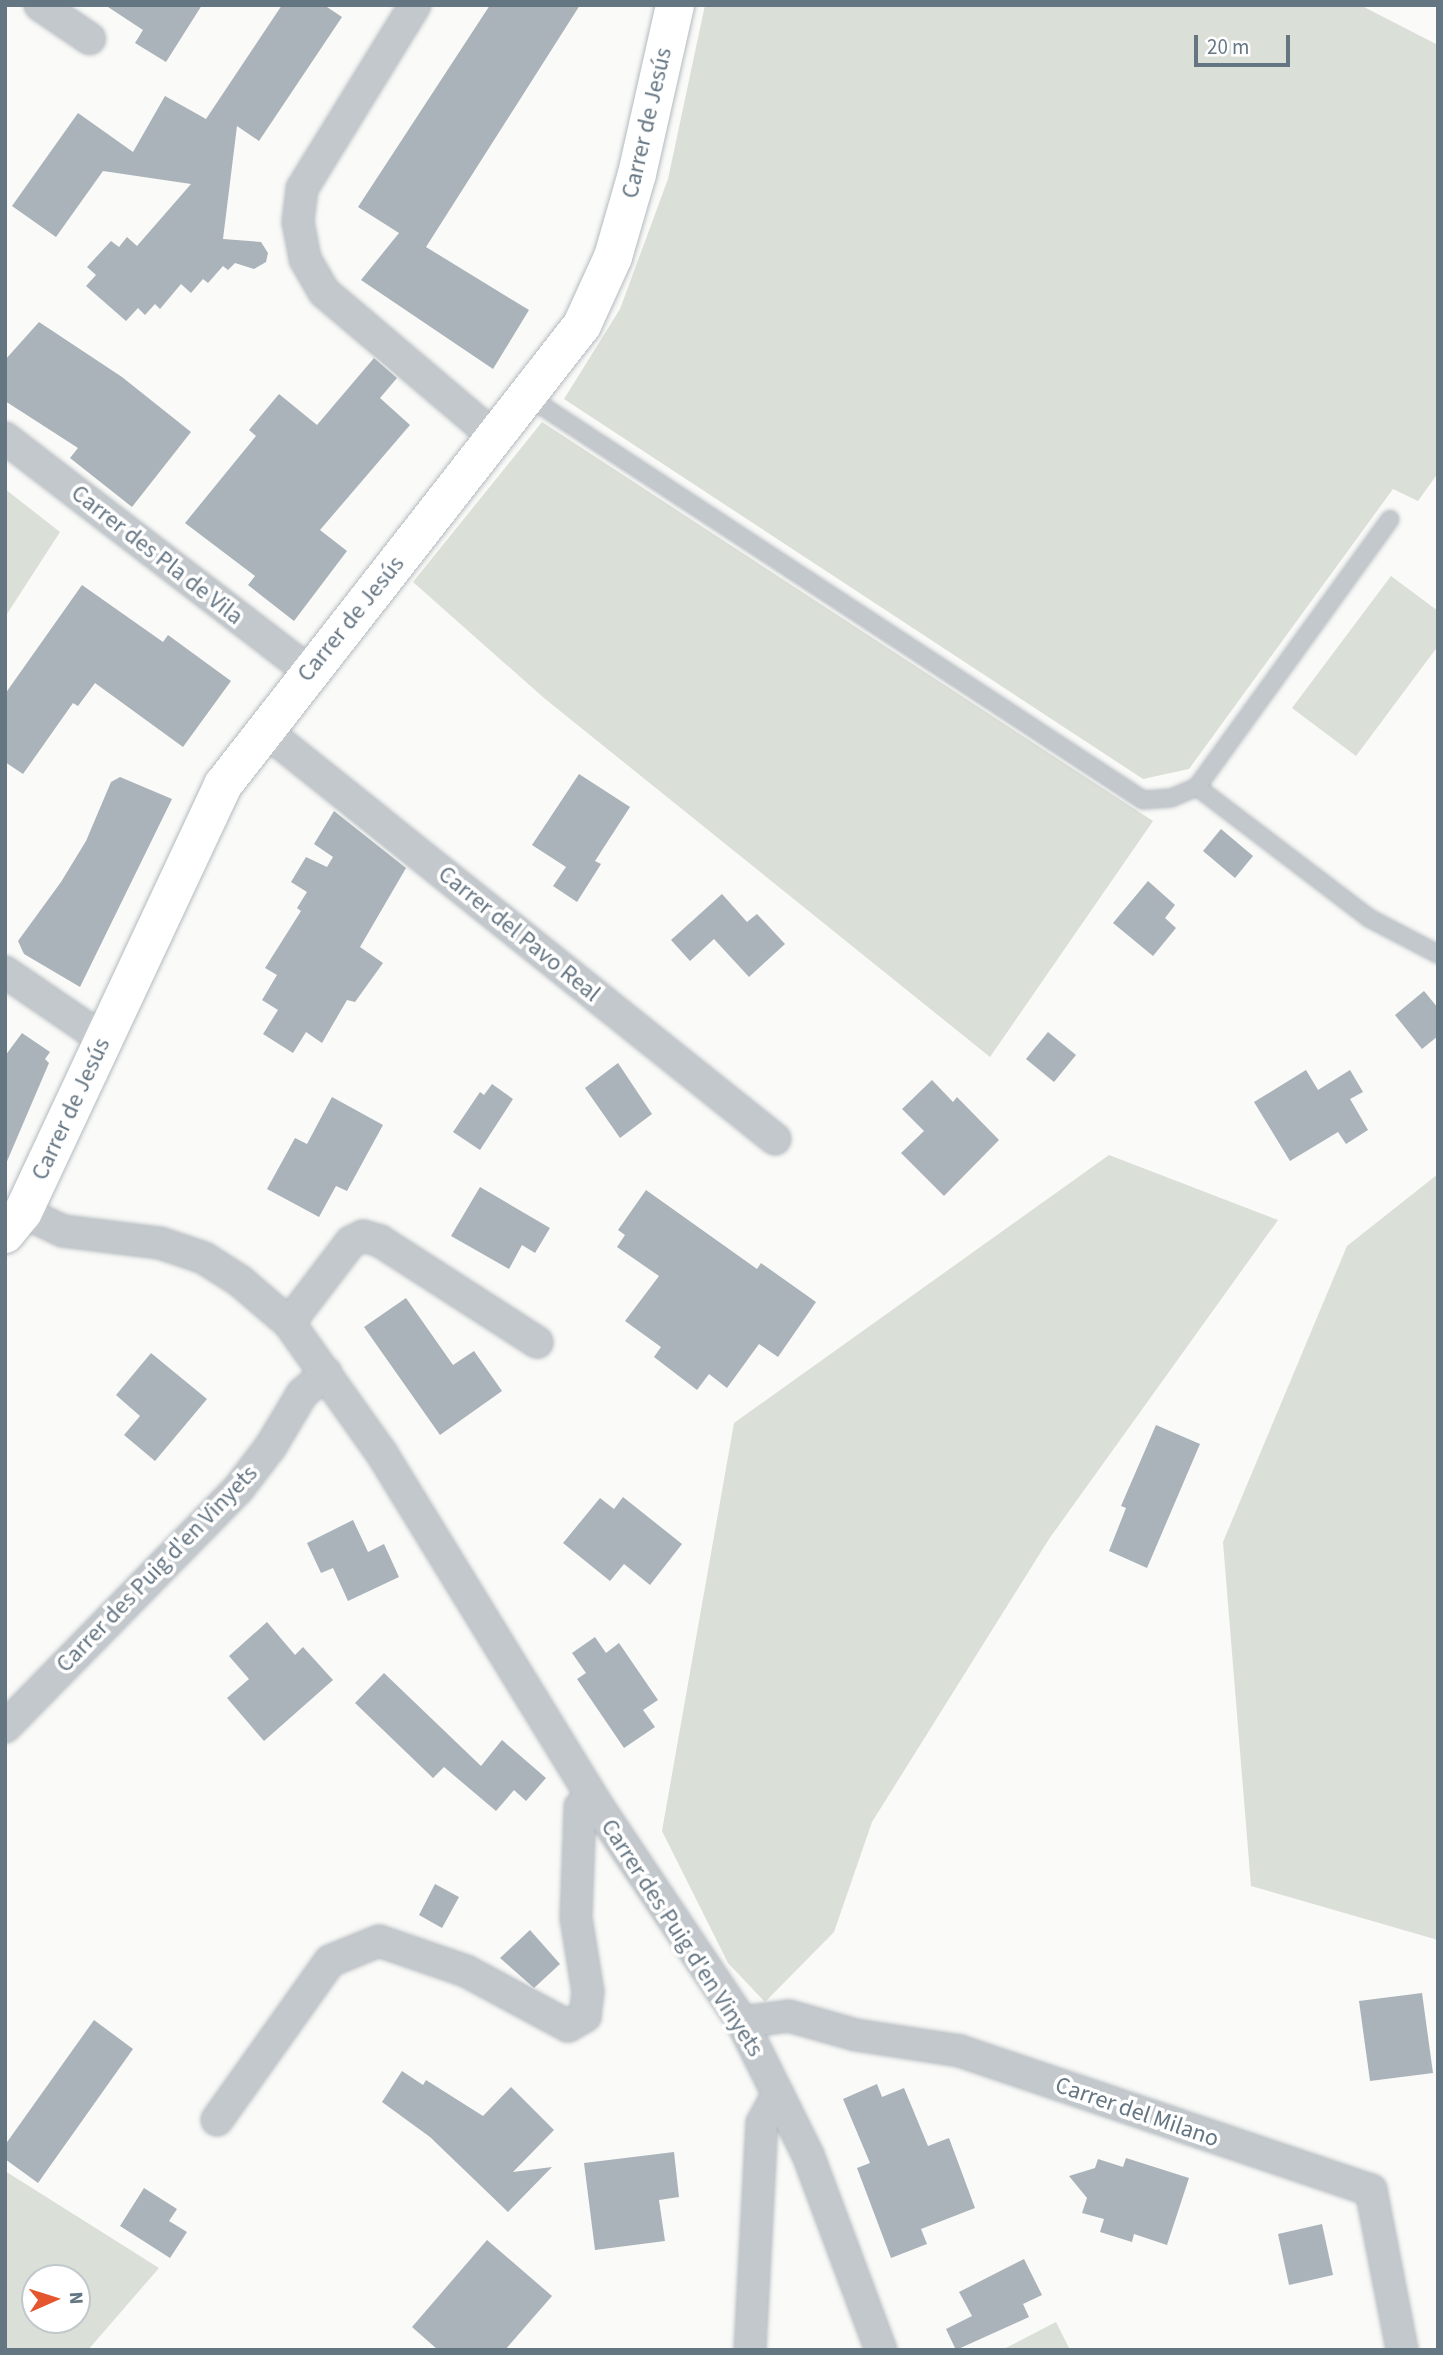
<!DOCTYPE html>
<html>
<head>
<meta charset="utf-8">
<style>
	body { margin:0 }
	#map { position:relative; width:1443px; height:2355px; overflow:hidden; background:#fafaf8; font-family:"Source Sans 3",sans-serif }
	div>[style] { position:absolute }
	.green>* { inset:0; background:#dadfd7 }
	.building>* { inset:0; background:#aab3b9 }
	.roads { filter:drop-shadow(0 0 2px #b3babf) drop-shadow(0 0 2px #b3babf) }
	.lane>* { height:16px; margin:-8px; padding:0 8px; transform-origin:8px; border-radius:8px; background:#c3c8cc }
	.street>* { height:30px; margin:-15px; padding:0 15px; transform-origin:15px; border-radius:15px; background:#c3c8cc }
	.secondary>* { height:38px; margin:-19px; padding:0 19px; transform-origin:19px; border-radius:19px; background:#fff }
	span { translate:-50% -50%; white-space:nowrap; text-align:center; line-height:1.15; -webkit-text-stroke:7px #fff; paint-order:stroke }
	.street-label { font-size:24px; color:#657683 }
	.frame { position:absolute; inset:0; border:7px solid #657683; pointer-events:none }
	.north { position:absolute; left:21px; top:2264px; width:70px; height:70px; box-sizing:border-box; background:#fff; border:2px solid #c1c8cd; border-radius:50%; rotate:87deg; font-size:19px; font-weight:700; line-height:28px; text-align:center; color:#657683 }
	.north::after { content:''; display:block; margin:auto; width:24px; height:32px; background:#e4572e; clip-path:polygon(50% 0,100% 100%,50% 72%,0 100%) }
	.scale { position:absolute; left:1194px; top:35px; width:96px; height:32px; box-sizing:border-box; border:4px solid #657683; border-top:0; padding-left:9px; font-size:21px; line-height:24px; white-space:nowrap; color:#657683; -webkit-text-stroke:5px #fff; paint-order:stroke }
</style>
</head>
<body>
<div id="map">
	<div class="green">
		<i style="clip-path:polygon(705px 5px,1360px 5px,1438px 45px,1438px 473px,1418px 501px,1393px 489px,1189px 769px,1143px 779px,564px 399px,620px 309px,668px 179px)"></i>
		<i style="clip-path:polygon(542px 422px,1153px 821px,990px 1057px,544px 698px,413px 582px)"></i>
		<i style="clip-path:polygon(5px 489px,60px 532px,5px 617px)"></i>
		<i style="clip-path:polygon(1391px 576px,1438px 611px,1438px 646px,1356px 756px,1292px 708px)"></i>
		<i style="clip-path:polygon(1109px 1155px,1278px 1220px,1049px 1539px,872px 1822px,834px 1932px,765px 2002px,728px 1963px,662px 1831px,734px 1423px)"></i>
		<i style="clip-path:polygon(1438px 1174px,1438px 1940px,1251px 1886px,1223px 1542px,1347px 1246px)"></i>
		<i style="clip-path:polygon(evenodd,5px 2171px,159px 2268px,88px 2350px,5px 2350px,5px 2171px,35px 2278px,77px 2278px,77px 2320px,35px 2320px,35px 2278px)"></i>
		<i style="clip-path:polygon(1056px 2322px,1070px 2350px,1002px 2350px)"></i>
	</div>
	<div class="building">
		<i style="clip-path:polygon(105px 5px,202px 5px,166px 62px,135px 43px,143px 30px)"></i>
		<i style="clip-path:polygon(282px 5px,324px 5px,342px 17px,259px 141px,237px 126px,223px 239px,261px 242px,268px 253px,266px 262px,254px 269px,235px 263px,228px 270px,223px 266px,208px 283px,203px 279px,191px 293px,181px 284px,160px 309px,155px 304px,145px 315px,138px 308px,126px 321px,86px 286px,96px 275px,87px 267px,111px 241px,119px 247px,127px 237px,137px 246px,191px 184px,103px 171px,56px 237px,12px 206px,78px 113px,133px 152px,165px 96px,206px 119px)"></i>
		<i style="clip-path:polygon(490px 5px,580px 5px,426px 247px,529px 310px,493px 369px,361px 280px,399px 233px,358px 207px)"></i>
		<i style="clip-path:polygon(39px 322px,122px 377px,191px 432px,132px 507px,70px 458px,78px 448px,5px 401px,5px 360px)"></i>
		<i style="clip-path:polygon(374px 358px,397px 378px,380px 398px,410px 425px,320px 530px,347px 551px,294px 621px,248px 585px,255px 576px,185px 523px,256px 436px,249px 430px,279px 394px,317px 425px)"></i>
		<i style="clip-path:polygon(82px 585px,163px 642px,168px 635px,231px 681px,183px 747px,95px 683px,78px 706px,73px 703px,23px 774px,5px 762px,5px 694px)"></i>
		<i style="clip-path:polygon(579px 774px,630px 807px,595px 861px,601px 864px,577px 902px,553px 886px,566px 867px,532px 845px)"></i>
		<i style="clip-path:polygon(120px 777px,172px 799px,80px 987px,24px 954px,18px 941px,61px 882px,86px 841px,111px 782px)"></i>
		<i style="clip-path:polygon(334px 811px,406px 868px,360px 947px,383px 963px,355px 1002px,347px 1000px,322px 1043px,306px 1032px,293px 1053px,263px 1034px,278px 1010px,262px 1000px,277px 975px,265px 968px,301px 911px,297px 908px,307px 892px,291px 882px,306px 857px,327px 867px,333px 857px,314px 844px)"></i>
		<i style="clip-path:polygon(1221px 829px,1253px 856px,1235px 878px,1203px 851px)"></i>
		<i style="clip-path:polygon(1148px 881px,1175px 905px,1165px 918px,1176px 928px,1153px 956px,1113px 923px)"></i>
		<i style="clip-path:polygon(722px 894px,747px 922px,757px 914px,785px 944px,749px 977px,714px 939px,690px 961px,671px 940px)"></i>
		<i style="clip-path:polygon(1424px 991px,1438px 1008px,1438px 1036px,1422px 1049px,1395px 1015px)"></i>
		<i style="clip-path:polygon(1048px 1032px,1076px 1055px,1054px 1082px,1026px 1059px)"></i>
		<i style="clip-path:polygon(22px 1033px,50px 1052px,45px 1059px,49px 1063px,5px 1166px,5px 1056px)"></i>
		<i style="clip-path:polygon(618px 1063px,652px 1114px,620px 1138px,585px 1088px)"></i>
		<i style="clip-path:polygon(1306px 1070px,1318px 1090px,1350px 1070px,1363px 1092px,1350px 1099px,1368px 1130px,1346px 1144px,1338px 1132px,1290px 1161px,1254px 1102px)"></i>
		<i style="clip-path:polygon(932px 1080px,953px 1102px,957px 1097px,999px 1140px,944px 1196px,901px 1153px,924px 1131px,902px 1109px)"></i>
		<i style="clip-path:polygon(492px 1084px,513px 1099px,480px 1150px,453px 1132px,480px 1092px,484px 1095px)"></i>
		<i style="clip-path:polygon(332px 1097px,383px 1125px,347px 1191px,336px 1186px,319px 1217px,267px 1189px,295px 1138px,307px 1144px)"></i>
		<i style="clip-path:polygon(480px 1187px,550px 1228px,535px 1253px,522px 1245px,509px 1269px,451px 1236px)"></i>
		<i style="clip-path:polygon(646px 1190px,757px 1269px,761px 1263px,816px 1302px,778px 1357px,759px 1344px,727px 1388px,709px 1374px,697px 1390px,654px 1357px,661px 1347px,625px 1321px,659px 1276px,617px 1247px,625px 1235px,618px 1230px)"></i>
		<i style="clip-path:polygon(406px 1298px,453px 1365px,474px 1351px,502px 1391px,440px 1435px,364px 1327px)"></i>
		<i style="clip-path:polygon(151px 1353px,207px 1399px,155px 1461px,124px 1435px,140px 1416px,116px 1395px)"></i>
		<i style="clip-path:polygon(1156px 1425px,1200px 1444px,1147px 1568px,1109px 1551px,1126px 1508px,1121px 1506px)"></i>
		<i style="clip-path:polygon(623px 1497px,682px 1544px,650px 1585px,624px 1564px,610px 1581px,563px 1543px,600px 1498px,614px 1509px)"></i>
		<i style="clip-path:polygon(353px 1520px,368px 1552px,384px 1544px,399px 1577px,348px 1601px,333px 1568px,321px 1573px,307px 1543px)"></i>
		<i style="clip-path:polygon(267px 1622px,295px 1655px,303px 1647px,333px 1680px,264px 1741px,227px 1698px,249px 1679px,229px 1656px)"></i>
		<i style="clip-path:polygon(595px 1637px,606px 1653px,619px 1643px,658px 1700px,643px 1710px,655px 1727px,624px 1748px,577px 1679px,586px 1673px,572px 1653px)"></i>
		<i style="clip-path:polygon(384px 1673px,481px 1766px,502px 1740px,546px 1778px,526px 1801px,514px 1790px,496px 1811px,444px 1767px,433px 1778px,355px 1703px)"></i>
		<i style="clip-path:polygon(435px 1884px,459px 1897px,442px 1928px,419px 1915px)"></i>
		<i style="clip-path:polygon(530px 1930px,560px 1964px,534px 1988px,500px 1958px)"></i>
		<i style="clip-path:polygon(1422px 1993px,1433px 2073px,1370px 2081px,1359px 2001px)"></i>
		<i style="clip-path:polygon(94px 2020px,133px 2049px,38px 2183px,5px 2159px,5px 2145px)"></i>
		<i style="clip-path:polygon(402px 2071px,423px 2085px,426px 2080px,483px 2116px,511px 2087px,554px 2130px,513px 2172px,552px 2167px,508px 2212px,430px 2137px,382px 2102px)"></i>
		<i style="clip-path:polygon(877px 2084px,882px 2097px,904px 2088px,928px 2146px,949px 2138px,975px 2208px,921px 2229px,927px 2244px,891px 2258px,857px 2168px,870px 2163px,843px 2099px)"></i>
		<i style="clip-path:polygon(674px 2152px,679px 2197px,659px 2200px,665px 2241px,595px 2250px,584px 2163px)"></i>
		<i style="clip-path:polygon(1126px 2158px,1189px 2178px,1167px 2245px,1134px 2234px,1132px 2242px,1100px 2232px,1104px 2219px,1082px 2213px,1087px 2198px,1069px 2176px,1095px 2168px,1098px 2159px,1123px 2167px)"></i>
		<i style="clip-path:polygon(144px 2188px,177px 2209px,169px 2221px,187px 2232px,170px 2258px,120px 2226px)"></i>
		<i style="clip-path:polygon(1322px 2224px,1333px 2275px,1289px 2285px,1278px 2234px)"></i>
		<i style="clip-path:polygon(487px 2240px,552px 2296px,505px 2350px,438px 2350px,412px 2327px)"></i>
		<i style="clip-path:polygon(1024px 2259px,1042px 2295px,1023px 2304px,1029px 2317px,956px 2350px,946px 2329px,972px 2316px,959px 2292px)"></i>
	</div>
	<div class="roads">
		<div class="lane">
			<i style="left:530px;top:398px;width:733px;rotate:33.26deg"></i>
			<i style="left:1143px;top:800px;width:28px;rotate:-4deg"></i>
			<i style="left:1171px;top:798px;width:28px;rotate:-23deg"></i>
			<i style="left:1197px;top:787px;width:330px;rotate:-54.2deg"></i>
			<i style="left:1197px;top:787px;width:216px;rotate:37.3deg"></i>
			<i style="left:1369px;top:918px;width:78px;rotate:27.6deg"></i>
		</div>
		<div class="street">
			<i style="left:40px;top:5px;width:60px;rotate:34.2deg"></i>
			<i style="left:415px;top:5px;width:216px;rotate:121.6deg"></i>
			<i style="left:302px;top:189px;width:33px;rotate:97deg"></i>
			<i style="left:298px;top:222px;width:38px;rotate:79deg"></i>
			<i style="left:305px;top:259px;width:38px;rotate:60deg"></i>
			<i style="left:324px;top:292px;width:226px;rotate:40.3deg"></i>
			<i style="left:5px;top:438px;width:383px;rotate:37.5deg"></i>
			<i style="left:263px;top:729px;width:656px;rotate:38.69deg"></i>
			<i style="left:5px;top:972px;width:119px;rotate:34.4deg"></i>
			<i style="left:23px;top:1212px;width:44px;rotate:25.4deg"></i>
			<i style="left:63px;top:1231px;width:98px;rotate:7.1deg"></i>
			<i style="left:160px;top:1243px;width:46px;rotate:18.8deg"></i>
			<i style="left:204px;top:1258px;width:43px;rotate:32.6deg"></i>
			<i style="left:240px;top:1281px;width:65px;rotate:40.6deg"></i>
			<i style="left:289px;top:1323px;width:161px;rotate:54.6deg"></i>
			<i style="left:382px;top:1454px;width:415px;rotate:58.5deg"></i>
			<i style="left:599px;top:1808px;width:257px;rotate:56.2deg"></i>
			<i style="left:742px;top:2022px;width:148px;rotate:63.6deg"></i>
			<i style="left:808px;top:2155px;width:208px;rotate:69.5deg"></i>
			<i style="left:289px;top:1323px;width:102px;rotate:-52.6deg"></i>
			<i style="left:351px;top:1242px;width:13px;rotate:-27deg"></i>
			<i style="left:363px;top:1236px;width:18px;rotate:16deg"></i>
			<i style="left:380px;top:1241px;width:187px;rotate:32.8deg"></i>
			<i style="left:5px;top:1727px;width:334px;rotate:-45.6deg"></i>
			<i style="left:239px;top:1488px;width:53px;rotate:-52.7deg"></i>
			<i style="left:271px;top:1446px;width:61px;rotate:-59.2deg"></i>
			<i style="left:302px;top:1394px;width:32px;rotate:-41deg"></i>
			<i style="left:742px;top:2022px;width:47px;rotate:-7.3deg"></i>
			<i style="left:789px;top:2016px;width:70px;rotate:15.8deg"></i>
			<i style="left:856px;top:2035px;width:105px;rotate:8.7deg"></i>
			<i style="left:960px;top:2051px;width:434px;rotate:18.7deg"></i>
			<i style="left:1371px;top:2190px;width:163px;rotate:79deg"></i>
			<i style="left:217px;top:2120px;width:195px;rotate:-54.6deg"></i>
			<i style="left:330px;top:1961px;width:53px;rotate:-22.2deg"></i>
			<i style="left:379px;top:1941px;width:92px;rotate:19deg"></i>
			<i style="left:466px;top:1971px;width:116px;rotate:28.3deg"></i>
			<i style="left:568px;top:2026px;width:20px;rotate:-30deg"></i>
			<i style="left:585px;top:2016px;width:24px;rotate:-83deg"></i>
			<i style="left:588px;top:1992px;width:75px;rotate:-99.2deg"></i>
			<i style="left:576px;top:1918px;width:111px;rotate:-87.9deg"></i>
			<i style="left:580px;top:1807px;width:15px;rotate:-32deg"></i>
			<i style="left:750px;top:2350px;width:227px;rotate:-87deg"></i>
			<i style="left:762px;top:2123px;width:33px;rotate:-61deg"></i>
		</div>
		<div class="secondary">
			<i style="left:5px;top:1234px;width:28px;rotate:-51deg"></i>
			<i style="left:23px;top:1212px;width:472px;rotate:-64.9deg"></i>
			<i style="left:223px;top:785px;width:584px;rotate:-52.03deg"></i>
			<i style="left:582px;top:325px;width:75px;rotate:-65.5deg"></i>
			<i style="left:613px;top:257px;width:86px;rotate:-73.9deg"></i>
			<i style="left:637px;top:174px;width:173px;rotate:-77.3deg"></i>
		</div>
	</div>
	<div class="street-label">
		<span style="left:647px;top:123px;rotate:-77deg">Carrer de Jesús</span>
		<span style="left:157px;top:555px;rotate:38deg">Carrer des Pla de Vila</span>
		<span style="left:351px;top:619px;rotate:-51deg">Carrer de Jesús</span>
		<span style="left:519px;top:934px;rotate:39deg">Carrer del Pavo Real</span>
		<span style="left:71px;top:1109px;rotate:-65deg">Carrer de Jesús</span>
		<span style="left:157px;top:1569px;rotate:-46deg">Carrer des Puig d'en Vinyets</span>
		<span style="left:682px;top:1938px;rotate:57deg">Carrer des Puig d'en Vinyets</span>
		<span style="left:1137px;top:2112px;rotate:19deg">Carrer del Milano</span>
	</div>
	<div class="frame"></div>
	<div class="north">N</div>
	<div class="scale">20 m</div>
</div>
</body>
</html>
